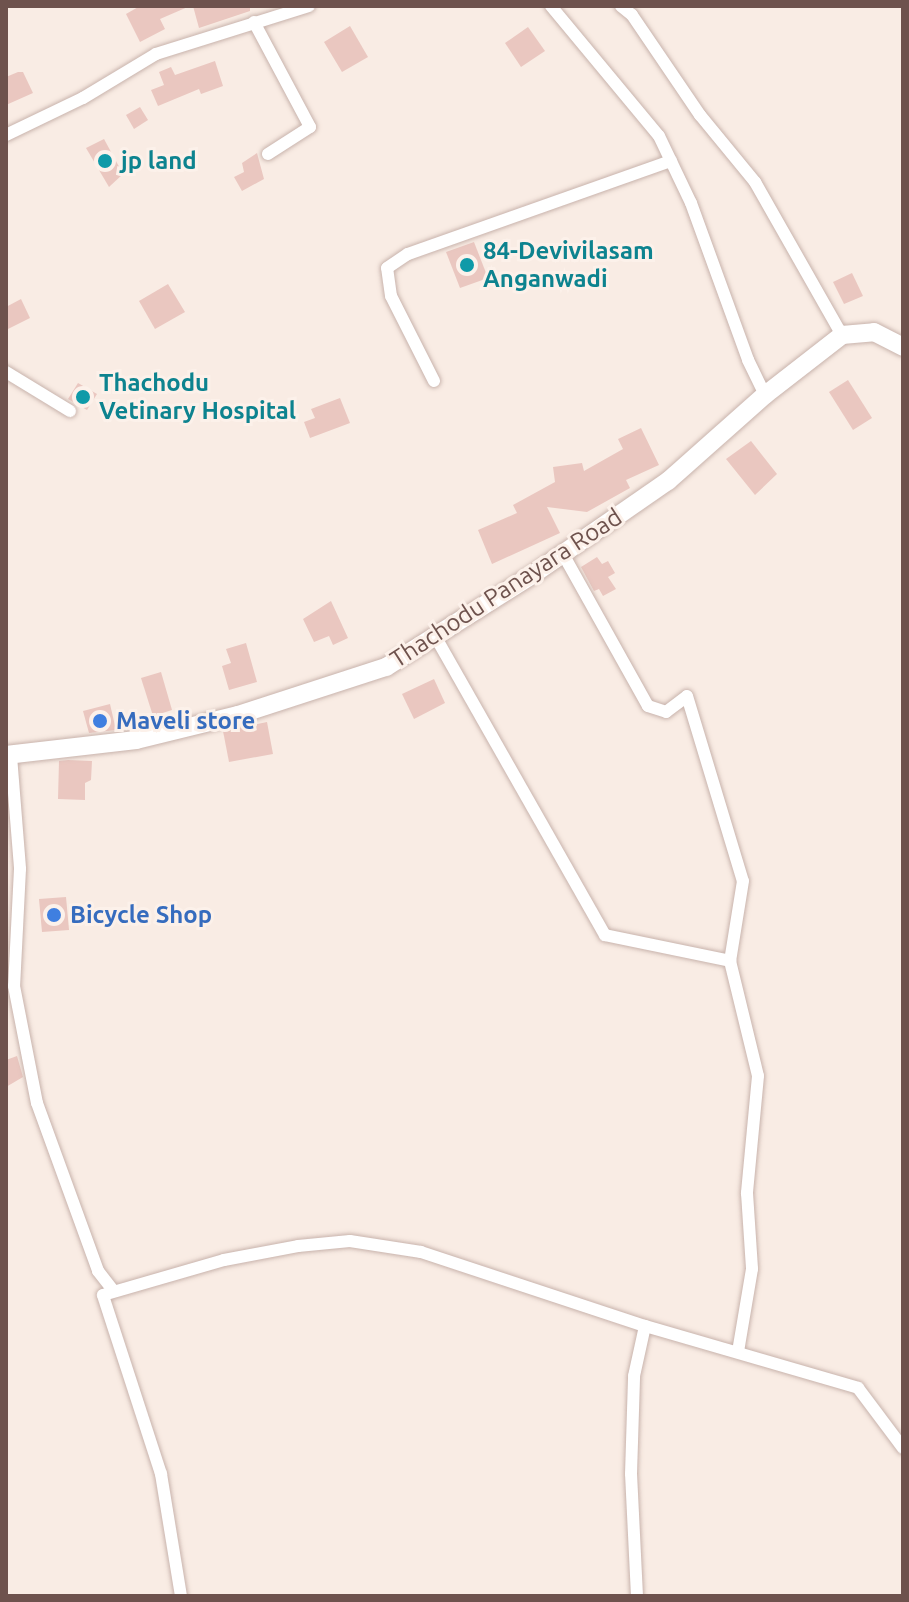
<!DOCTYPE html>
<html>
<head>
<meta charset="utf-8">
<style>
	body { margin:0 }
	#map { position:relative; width:909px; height:1602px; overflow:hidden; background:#f9ece4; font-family:Ubuntu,sans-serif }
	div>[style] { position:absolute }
	.building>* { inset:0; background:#eac7c0 }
	.roads { filter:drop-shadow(0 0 2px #c8b3ac) drop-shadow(0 0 2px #c8b3ac) }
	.street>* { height:12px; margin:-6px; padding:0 6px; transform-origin:6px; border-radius:6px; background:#fff }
	.secondary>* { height:18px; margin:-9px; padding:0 9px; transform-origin:9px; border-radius:9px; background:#fff }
	.dots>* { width:22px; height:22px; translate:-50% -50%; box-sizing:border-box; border:4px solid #fcf1ea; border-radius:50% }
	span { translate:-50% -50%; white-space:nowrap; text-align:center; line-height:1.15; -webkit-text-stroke:6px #fcf1ea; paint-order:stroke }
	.culture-label { font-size:24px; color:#0d838f; font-weight:700 }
	.left { translate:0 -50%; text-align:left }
	.street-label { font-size:24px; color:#6e524d }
	.shop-label { font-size:24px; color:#366cbe; font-weight:700 }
	.frame { position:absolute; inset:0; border:8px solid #6e524d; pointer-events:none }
</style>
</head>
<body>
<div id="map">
	<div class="building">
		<i style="clip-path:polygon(140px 6px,190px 6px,160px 19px,165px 29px,140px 42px,126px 14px)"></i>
		<i style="clip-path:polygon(193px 6px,250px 6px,250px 11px,199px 28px)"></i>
		<i style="clip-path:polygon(350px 26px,368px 57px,342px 72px,324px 42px)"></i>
		<i style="clip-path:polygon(528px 27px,545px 51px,521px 67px,505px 43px)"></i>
		<i style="clip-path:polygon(215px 61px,223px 86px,201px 94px,199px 89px,158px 106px,151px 90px,164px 85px,159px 72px,171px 67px,175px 75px)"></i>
		<i style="clip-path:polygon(18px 72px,23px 72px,33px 93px,6px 105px,6px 77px)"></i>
		<i style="clip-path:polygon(140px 107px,148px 120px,134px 129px,126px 115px)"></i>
		<i style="clip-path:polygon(104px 139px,123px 174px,109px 187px,86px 148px)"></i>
		<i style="clip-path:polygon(257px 153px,264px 179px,242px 191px,234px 177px,244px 172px,242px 163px)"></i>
		<i style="clip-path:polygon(474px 242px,488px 278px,460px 288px,446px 252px)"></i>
		<i style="clip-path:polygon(852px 273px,863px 296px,844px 304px,833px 282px)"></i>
		<i style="clip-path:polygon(168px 284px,185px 312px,155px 329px,139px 301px)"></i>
		<i style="clip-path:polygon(21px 299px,30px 318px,6px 330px,6px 307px)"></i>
		<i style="clip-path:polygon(848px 380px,872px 418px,853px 430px,829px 392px)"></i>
		<i style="clip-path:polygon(78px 383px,97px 394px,87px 410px,68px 399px)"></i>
		<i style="clip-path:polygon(340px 398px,350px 423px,310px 438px,304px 422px,315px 418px,311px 409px)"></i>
		<i style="clip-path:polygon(641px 428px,659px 465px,626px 480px,630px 488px,587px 512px,547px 507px,560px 533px,492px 564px,478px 530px,517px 513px,513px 505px,555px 482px,553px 467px,582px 463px,584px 471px,623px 449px,618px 439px)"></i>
		<i style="clip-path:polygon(751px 441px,777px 474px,755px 495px,726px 459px)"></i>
		<i style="clip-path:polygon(597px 557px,602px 564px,608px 561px,615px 573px,608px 577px,616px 589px,603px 596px,599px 589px,594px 591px,581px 567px)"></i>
		<i style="clip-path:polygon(331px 601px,348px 638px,333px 645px,329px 636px,314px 642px,303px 619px)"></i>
		<i style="clip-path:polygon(246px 643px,257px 682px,229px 690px,222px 666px,231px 663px,226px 649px)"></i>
		<i style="clip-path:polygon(161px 672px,172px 710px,153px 716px,141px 678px)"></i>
		<i style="clip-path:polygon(434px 679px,445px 703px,414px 719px,402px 694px)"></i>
		<i style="clip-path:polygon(110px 704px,116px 730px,89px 733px,83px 711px)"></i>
		<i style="clip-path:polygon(267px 722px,273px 754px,229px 762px,223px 731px)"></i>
		<i style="clip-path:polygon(68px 760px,92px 761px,91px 780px,85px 783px,85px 800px,58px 799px,59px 761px)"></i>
		<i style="clip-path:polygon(66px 897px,69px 930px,42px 932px,39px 899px)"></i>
		<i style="clip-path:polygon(17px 1056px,23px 1077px,6px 1087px,6px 1060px)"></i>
	</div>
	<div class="roads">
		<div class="street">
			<i style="left:551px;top:6px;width:169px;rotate:50.3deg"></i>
			<i style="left:659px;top:136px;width:74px;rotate:64.5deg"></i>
			<i style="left:691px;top:203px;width:167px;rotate:70deg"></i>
			<i style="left:748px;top:360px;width:39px;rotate:64deg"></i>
			<i style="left:621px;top:6px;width:14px;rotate:39deg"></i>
			<i style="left:632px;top:15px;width:121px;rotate:55.8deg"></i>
			<i style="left:700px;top:115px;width:87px;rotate:50.6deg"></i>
			<i style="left:755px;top:182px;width:176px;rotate:60.4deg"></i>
			<i style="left:254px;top:22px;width:119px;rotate:61.9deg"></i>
			<i style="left:310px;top:127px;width:50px;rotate:147.3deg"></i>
			<i style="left:6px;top:135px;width:85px;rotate:-25.7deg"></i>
			<i style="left:83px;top:98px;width:85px;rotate:-31.1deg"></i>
			<i style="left:156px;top:54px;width:160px;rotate:-17.4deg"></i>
			<i style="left:6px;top:372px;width:75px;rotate:31.4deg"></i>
			<i style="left:434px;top:381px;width:95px;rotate:-116.8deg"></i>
			<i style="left:391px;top:296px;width:28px;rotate:-98deg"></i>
			<i style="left:387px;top:268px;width:25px;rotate:-34deg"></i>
			<i style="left:408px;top:254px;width:279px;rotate:-19.5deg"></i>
			<i style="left:563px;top:554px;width:174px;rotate:60.8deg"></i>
			<i style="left:648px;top:706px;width:19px;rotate:18deg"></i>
			<i style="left:666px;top:712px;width:26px;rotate:-37deg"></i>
			<i style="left:687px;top:696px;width:193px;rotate:73.2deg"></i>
			<i style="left:743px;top:881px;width:81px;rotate:99.2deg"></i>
			<i style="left:730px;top:961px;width:118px;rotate:76.3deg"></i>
			<i style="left:758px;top:1076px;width:118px;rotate:95.4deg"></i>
			<i style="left:747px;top:1193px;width:76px;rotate:86.2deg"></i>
			<i style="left:752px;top:1269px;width:84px;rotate:99.6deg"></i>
			<i style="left:435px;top:636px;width:344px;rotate:60.4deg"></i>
			<i style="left:605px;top:935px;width:128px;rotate:11.7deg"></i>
			<i style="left:11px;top:756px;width:113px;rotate:85.4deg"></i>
			<i style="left:20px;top:869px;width:117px;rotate:92.9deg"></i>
			<i style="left:14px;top:986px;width:119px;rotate:78.9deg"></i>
			<i style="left:37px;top:1103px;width:179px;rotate:70deg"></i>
			<i style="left:98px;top:1271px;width:24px;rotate:52deg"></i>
			<i style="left:181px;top:1596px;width:124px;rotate:-99.3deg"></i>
			<i style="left:161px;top:1474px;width:188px;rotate:-108deg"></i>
			<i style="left:103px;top:1295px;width:126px;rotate:-16.1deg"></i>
			<i style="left:224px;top:1260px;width:75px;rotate:-10.7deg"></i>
			<i style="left:298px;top:1246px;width:52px;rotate:-5.5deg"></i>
			<i style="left:350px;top:1241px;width:72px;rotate:8.8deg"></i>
			<i style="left:421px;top:1252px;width:236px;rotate:18.3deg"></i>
			<i style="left:645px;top:1326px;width:222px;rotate:16.2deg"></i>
			<i style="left:858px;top:1388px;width:75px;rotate:53.1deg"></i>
			<i style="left:637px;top:1596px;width:122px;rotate:-92.8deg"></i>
			<i style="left:631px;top:1474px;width:98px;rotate:-88.2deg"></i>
			<i style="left:634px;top:1376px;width:51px;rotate:-77.6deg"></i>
		</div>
		<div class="secondary">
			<i style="left:6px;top:755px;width:131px;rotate:-6.6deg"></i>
			<i style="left:136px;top:740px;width:105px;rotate:-13.8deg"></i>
			<i style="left:238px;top:715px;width:156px;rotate:-18deg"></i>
			<i style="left:386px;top:667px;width:176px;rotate:-32.2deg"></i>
			<i style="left:535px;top:573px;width:162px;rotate:-34.7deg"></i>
			<i style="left:668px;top:481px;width:130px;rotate:-41.6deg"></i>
			<i style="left:765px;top:395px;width:98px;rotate:-37.9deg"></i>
			<i style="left:842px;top:335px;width:32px;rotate:-5deg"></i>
			<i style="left:874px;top:332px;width:33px;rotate:27deg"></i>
		</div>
	</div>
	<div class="dots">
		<i style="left:105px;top:161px;background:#0f9aa8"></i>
		<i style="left:467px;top:265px;background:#0f9aa8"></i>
		<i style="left:83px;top:397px;background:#0f9aa8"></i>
		<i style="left:100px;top:721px;background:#3f7fe0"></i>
		<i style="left:54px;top:915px;background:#3f7fe0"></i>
	</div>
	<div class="culture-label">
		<span class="left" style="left:121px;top:161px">jp land</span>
		<span class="left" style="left:483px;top:265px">84-Devivilasam<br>Anganwadi</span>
		<span class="left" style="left:99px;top:397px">Thachodu<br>Vetinary Hospital</span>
	</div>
	<div class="street-label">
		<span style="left:506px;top:588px;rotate:-33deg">Thachodu Panayara Road</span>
	</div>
	<div class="shop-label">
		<span class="left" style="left:116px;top:721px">Maveli store</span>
		<span class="left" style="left:70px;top:915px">Bicycle Shop</span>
	</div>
	<div class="frame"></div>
</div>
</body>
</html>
